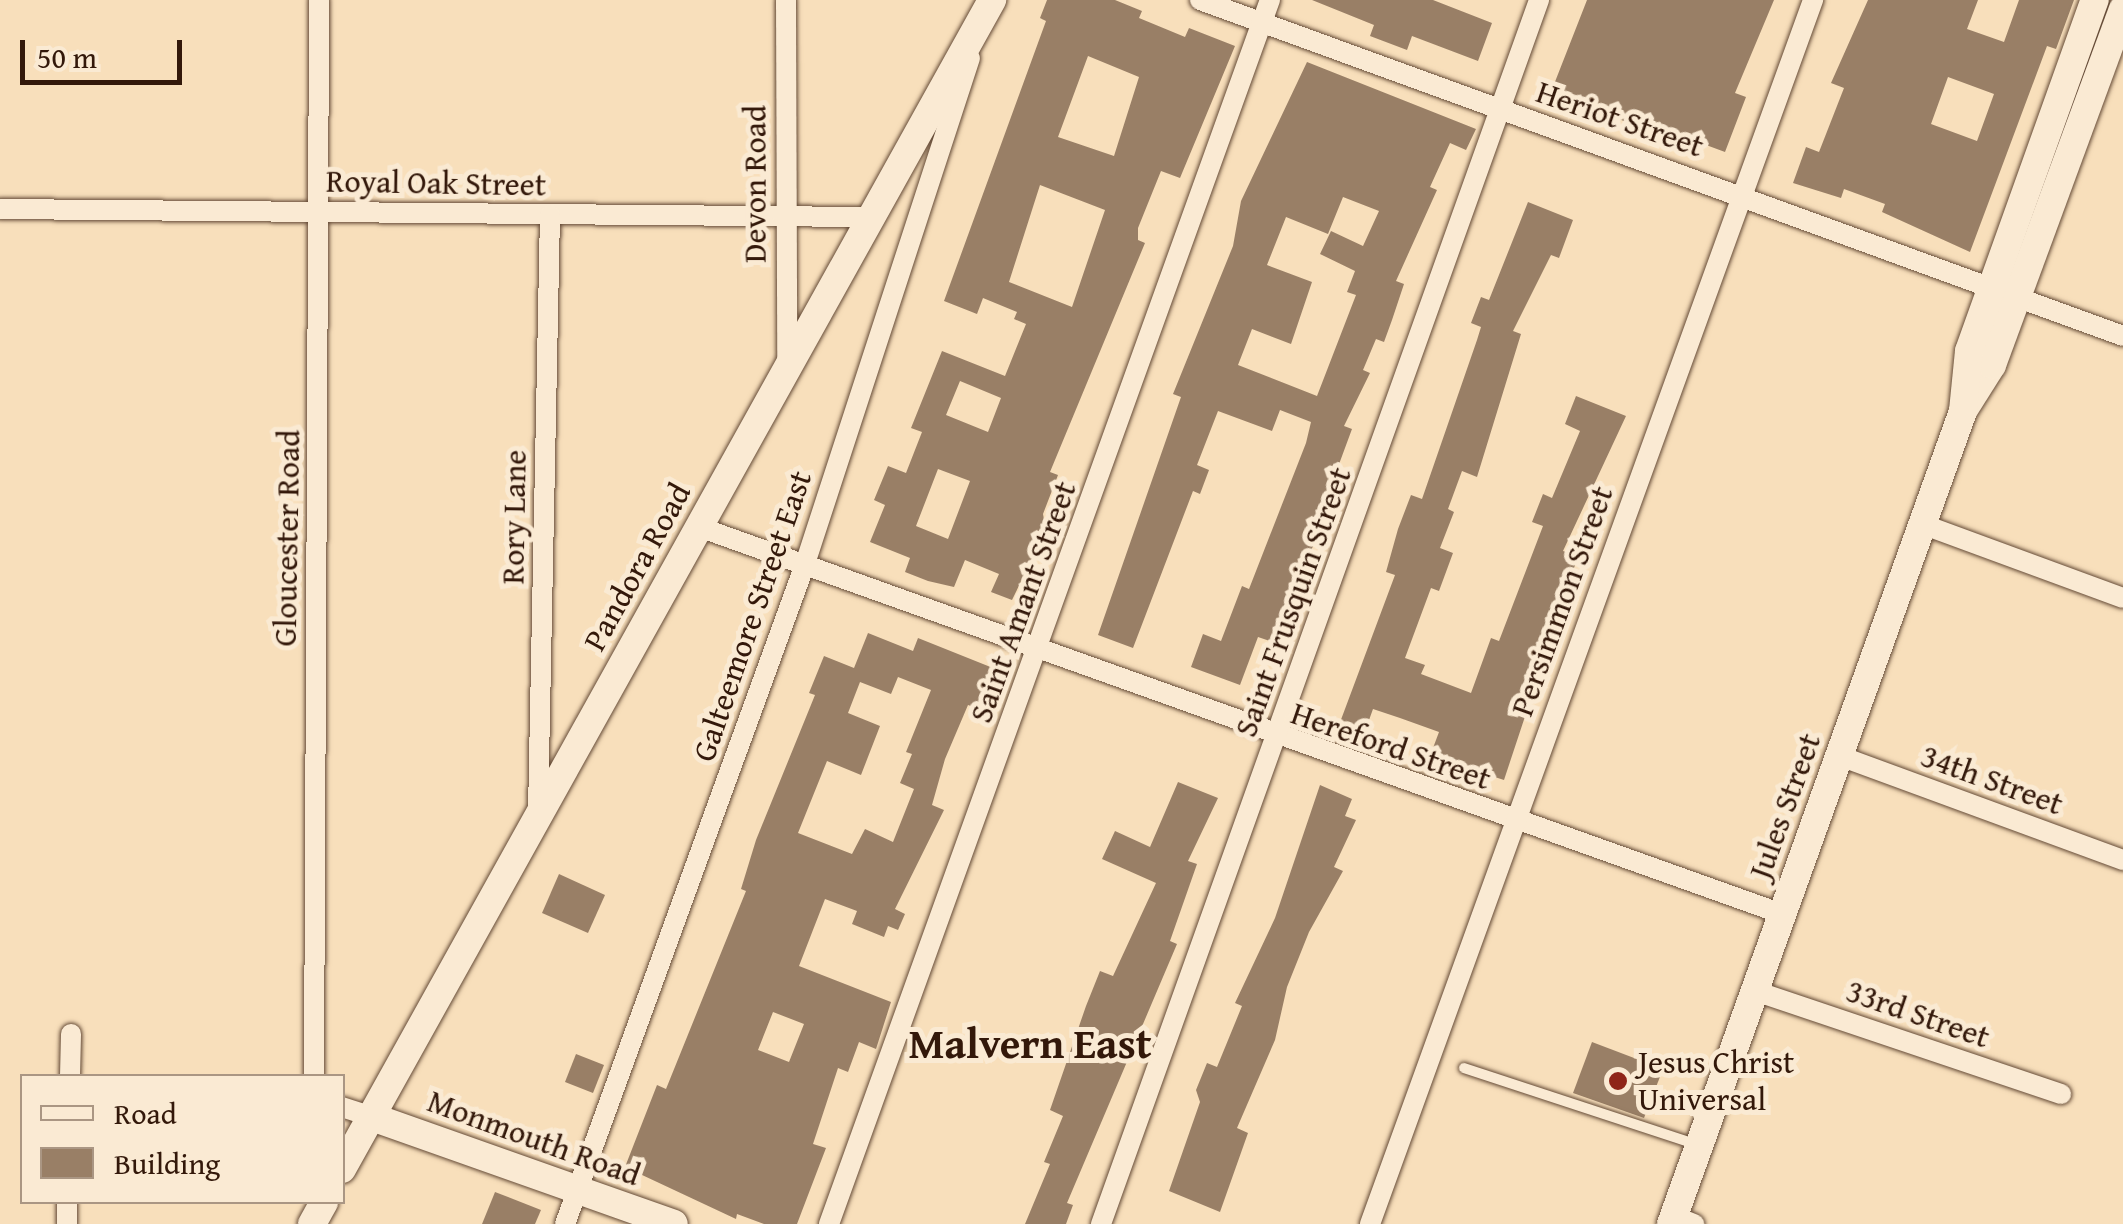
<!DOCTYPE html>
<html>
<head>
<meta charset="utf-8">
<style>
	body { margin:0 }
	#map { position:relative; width:2123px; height:1224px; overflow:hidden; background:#f8dfbb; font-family:"Gentium Book Plus",serif }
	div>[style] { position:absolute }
	.building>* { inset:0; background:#997f66 }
	.roads { filter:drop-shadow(0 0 2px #644a36) drop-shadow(0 0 2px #644a36) }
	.lane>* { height:10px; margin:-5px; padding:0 5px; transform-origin:5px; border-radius:5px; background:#faead3 }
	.street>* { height:20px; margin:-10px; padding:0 10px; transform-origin:10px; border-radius:10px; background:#faead3 }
	.secondary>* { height:28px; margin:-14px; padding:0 14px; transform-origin:14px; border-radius:14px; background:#faead3 }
	.dots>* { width:28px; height:28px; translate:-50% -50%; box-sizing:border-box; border:5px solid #faead3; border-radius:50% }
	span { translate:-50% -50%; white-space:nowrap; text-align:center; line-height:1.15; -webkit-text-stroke:10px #faead3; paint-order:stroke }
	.street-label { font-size:32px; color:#33180a }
	.poi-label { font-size:32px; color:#33180a }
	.left { translate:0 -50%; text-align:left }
	.district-label { font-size:42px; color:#33180a; font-weight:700 }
	.legend { position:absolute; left:20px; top:1074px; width:325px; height:130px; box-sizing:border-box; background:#faead3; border:2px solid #aa9683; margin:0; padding:12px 18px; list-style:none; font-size:30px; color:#33180a }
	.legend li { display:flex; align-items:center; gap:20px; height:50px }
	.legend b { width:50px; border:2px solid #aa9683 }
	.scale { position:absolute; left:20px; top:40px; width:162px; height:45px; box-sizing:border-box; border:5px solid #33180a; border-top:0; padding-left:12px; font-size:30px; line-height:35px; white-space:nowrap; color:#33180a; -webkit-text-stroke:8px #faead3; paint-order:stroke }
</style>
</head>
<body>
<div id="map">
	<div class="building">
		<i style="clip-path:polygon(evenodd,1047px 0,1115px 0,1142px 11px,1139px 18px,1185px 37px,1189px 28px,1235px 46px,1180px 178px,1161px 171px,1138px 228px,1138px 240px,1145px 243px,1050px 472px,1058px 475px,1043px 514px,1046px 530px,1012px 600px,991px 592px,999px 574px,965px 560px,954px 587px,928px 581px,905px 572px,910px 558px,870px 542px,885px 505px,874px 500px,888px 466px,906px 473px,922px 432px,911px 428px,942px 351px,1005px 376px,1026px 324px,1014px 319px,1017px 312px,983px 298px,977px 314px,944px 301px,1046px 21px,1040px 18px,1047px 0,1088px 56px,1139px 77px,1114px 156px,1058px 137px,1088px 56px,1047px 0,1040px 185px,1105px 210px,1072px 307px,1009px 282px,1040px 185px,1047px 0,960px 381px,1001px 398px,988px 432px,946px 415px,960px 381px,1047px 0,938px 469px,970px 481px,948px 539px,916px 526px,938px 469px)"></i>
		<i style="clip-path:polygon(1312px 0,1433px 0,1492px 23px,1478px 61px,1412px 36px,1407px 50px,1370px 36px,1374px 25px)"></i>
		<i style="clip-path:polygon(1587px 0,1774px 0,1735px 93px,1746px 97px,1725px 152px,1671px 132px,1669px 139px,1551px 92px)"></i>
		<i style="clip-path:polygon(evenodd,1868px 0,1978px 0,1967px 29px,2004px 42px,2019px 0,2074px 0,2056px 49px,2047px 46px,1970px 252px,1882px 212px,1885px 204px,1844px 189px,1841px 198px,1793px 183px,1806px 147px,1819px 152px,1844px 88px,1831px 83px,1868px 0,1948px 77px,1994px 94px,1977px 141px,1931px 124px,1948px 77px)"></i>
		<i style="clip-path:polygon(evenodd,1307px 62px,1476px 129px,1466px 150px,1450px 143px,1430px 187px,1437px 190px,1396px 281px,1404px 284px,1392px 320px,1384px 342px,1376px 339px,1363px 370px,1370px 373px,1344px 426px,1352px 429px,1321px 513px,1326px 515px,1273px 642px,1258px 637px,1240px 685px,1191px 667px,1203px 634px,1221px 641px,1242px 586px,1249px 589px,1306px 443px,1311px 422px,1280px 410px,1272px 431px,1218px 411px,1197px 465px,1209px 470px,1200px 494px,1193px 491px,1133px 648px,1098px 635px,1181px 397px,1173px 394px,1233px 246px,1241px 201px,1307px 62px,1343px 197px,1379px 211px,1363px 246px,1331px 231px,1320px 254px,1355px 271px,1347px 292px,1356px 295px,1317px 396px,1238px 365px,1252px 329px,1291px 344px,1312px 282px,1267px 265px,1286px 217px,1328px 234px,1343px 197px)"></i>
		<i style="clip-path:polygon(1528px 202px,1573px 220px,1559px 258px,1551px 255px,1513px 331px,1521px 334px,1477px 477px,1462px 471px,1448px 509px,1454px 512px,1440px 548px,1453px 553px,1439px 591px,1431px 588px,1405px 658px,1425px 665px,1421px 674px,1471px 693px,1491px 638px,1499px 641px,1543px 526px,1532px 522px,1543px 494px,1552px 498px,1580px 431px,1565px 424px,1576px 396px,1626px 416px,1563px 551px,1578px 556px,1504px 780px,1430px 756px,1439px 732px,1400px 718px,1373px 709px,1364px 734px,1339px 725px,1395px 575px,1386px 572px,1398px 529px,1411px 495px,1422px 499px,1477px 340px,1481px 327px,1471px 323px,1481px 297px,1489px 300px)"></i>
		<i style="clip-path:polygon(evenodd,868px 633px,913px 651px,918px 638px,993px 668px,977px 708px,968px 705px,945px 759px,932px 805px,944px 810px,895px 909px,905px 914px,898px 930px,888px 926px,884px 937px,852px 924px,857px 911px,825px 899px,799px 966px,891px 1002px,876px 1049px,859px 1042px,848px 1072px,838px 1068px,813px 1144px,826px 1148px,797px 1224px,764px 1224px,737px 1214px,736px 1219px,625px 1167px,657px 1085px,666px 1089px,746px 891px,741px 889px,756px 840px,815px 695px,809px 693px,824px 656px,854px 668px,868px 633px,898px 677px,931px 690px,906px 752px,912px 754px,900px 783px,914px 789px,893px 842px,865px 829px,852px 854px,798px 833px,827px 761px,861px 775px,880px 726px,848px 713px,860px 682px,891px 694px,898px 677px,868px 633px,773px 1012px,804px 1024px,789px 1062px,758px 1050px,773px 1012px)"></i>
		<i style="clip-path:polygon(1178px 782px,1218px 798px,1188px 861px,1197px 864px,1170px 941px,1177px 944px,1067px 1203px,1073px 1205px,1066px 1224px,1025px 1224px,1050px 1164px,1044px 1162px,1063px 1116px,1050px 1110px,1086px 1006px,1100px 971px,1113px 976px,1156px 883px,1102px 859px,1115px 831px,1150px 847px)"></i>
		<i style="clip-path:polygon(1320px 785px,1352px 799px,1345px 816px,1356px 820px,1334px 867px,1343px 871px,1309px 932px,1287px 987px,1275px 1040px,1237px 1128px,1248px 1133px,1220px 1212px,1169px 1191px,1200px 1102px,1196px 1090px,1207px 1063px,1217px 1067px,1242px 1006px,1235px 1003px,1275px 918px)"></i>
		<i style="clip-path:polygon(559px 874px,605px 895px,588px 933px,542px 913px)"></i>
		<i style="clip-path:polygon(1592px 1042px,1663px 1069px,1644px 1118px,1573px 1093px)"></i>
		<i style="clip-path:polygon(576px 1054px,604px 1065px,593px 1093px,565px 1082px)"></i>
		<i style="clip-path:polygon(495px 1192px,541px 1210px,535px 1224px,482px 1224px)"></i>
	</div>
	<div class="roads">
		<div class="lane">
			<i style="left:1464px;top:1068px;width:243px;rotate:18.2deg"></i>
		</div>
		<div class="street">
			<i style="left:786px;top:0;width:366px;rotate:89.8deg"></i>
			<i style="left:1200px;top:0;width:982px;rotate:20deg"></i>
			<i style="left:0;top:209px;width:871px;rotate:0.53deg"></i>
			<i style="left:1922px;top:524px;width:214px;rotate:20.2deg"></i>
			<i style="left:699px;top:527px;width:1150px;rotate:19.66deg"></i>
			<i style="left:1840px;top:756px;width:302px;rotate:20.2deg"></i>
			<i style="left:538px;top:812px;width:597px;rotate:-88.85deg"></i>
			<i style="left:1755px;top:991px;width:323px;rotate:18.6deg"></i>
			<i style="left:70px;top:1076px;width:42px;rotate:-88.6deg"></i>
			<i style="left:314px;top:1076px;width:1076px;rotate:-89.73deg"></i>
			<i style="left:342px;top:1107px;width:32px;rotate:18deg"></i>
			<i style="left:1674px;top:1216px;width:22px;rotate:22deg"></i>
			<i style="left:67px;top:1224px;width:22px;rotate:-90deg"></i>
			<i style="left:565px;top:1224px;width:699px;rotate:-70.01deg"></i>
			<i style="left:804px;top:567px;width:535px;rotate:-71.94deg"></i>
			<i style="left:829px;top:1224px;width:1301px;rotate:-70.19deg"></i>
			<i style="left:1101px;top:1224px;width:1300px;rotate:-70.31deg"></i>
			<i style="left:1370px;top:1224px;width:1302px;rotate:-70.1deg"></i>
		</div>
		<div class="secondary">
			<i style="left:1963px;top:411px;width:54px;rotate:-57.8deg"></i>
			<i style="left:1992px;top:365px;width:379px;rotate:-69.8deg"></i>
			<i style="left:372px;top:1117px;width:320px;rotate:19.5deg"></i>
			<i style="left:342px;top:1169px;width:1338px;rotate:-60.92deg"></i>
			<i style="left:312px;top:1224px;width:25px;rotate:-61deg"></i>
			<i style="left:1671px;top:1224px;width:864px;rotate:-70.24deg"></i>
			<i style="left:1963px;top:411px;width:60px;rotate:-84.3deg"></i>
			<i style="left:1969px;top:351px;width:373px;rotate:-70.3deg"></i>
		</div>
	</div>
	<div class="dots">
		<i style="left:1618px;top:1081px;background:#8f2418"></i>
	</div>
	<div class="street-label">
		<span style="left:1620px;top:119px;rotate:19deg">Heriot Street</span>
		<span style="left:436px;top:183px;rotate:1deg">Royal Oak Street</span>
		<span style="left:755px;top:184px;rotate:-90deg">Devon Road</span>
		<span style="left:514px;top:517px;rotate:-89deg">Rory Lane</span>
		<span style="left:287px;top:538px;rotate:-89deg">Gloucester Road</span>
		<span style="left:637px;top:567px;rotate:-61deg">Pandora Road</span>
		<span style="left:1562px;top:601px;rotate:-70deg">Persimmon Street</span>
		<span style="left:1023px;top:602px;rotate:-70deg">Saint Amant Street</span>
		<span style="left:1293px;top:602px;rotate:-70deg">Saint Frusquin Street</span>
		<span style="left:752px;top:616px;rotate:-71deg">Galteemore Street East</span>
		<span style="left:1391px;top:746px;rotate:19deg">Hereford Street</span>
		<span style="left:1992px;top:780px;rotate:20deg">34th Street</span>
		<span style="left:1785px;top:806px;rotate:-70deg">Jules Street</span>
		<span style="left:1918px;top:1014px;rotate:19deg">33rd Street</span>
		<span style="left:534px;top:1138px;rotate:20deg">Monmouth Road</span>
	</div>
	<div class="poi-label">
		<span class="left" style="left:1638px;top:1081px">Jesus Christ<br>Universal</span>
	</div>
	<div class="district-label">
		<span style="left:1030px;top:1043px">Malvern East</span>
	</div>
	<ul class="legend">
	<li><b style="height:12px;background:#faead3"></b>Road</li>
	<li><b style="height:28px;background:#997f66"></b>Building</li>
	</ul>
	<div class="scale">50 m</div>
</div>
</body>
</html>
